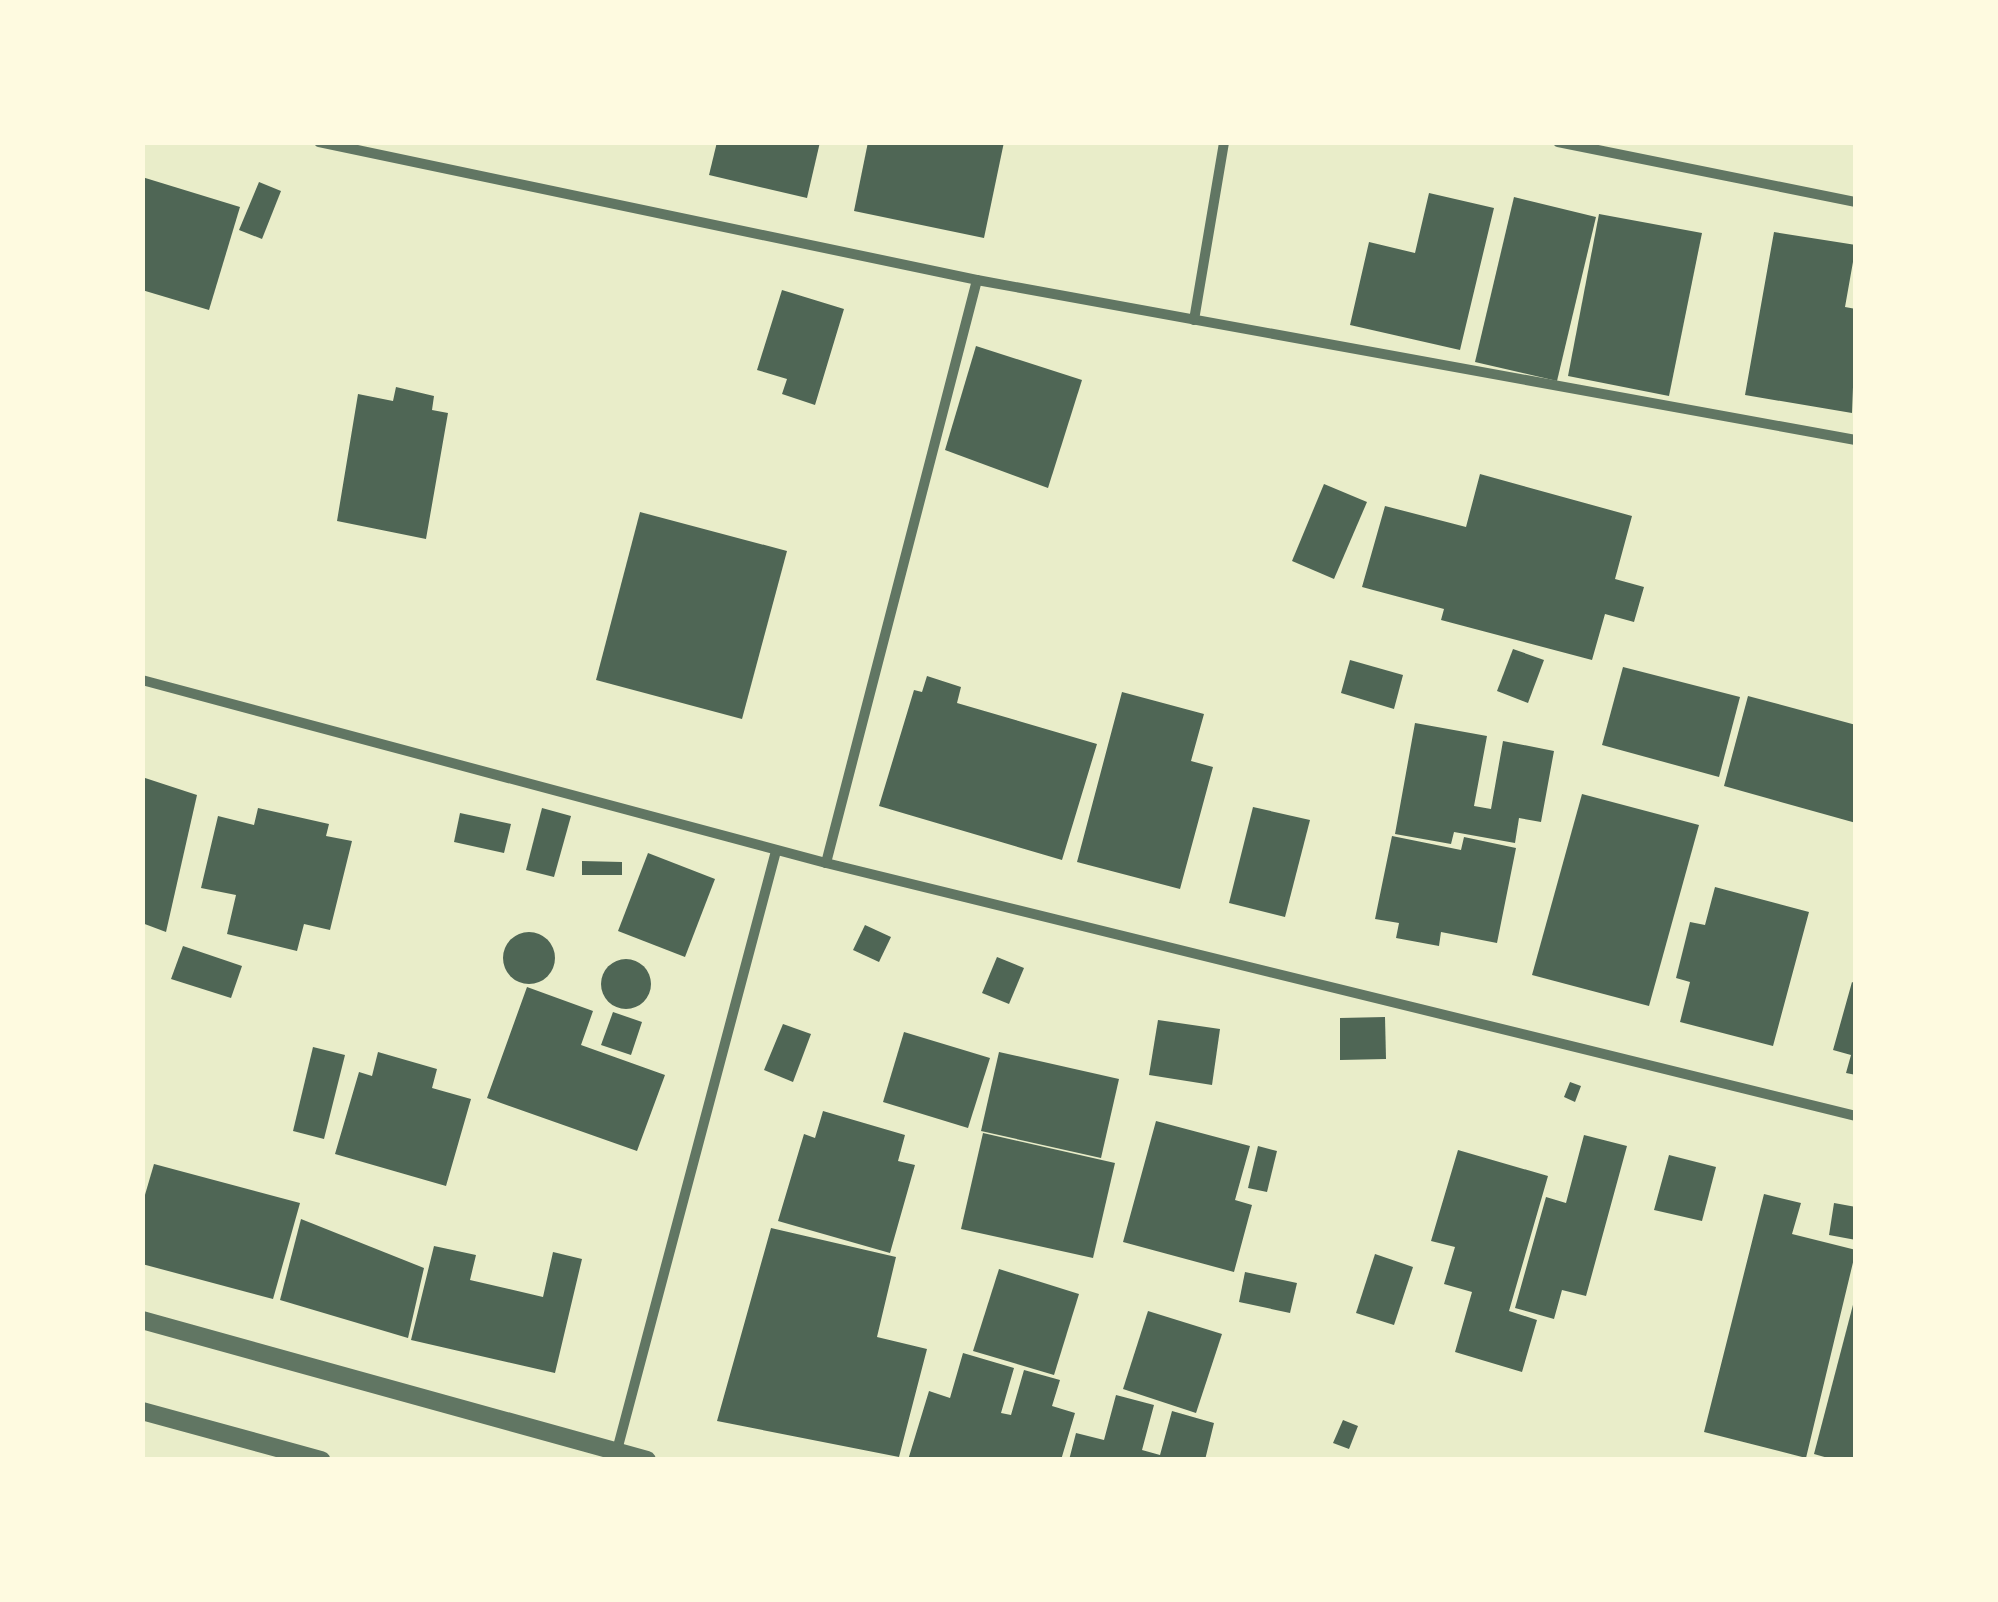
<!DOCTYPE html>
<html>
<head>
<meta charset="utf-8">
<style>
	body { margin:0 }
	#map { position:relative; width:1998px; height:1602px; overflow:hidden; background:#e9edc9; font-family:Raleway,sans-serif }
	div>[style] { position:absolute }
	.building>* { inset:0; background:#4f6655 }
	.round { border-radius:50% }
	.minor>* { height:10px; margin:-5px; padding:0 5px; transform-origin:5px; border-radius:5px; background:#617663 }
	.tertiary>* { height:18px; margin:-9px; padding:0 9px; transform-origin:9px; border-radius:9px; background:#617663 }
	span { translate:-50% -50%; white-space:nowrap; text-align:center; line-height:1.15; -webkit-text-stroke:10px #fefae0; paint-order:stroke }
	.frame { position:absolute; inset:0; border:145px solid #fefae0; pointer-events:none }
</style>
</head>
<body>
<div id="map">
	<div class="building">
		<i style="clip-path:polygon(717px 142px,820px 142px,807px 198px,709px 175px)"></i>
		<i style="clip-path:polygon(868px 142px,1004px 142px,984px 238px,854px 211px)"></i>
		<i style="clip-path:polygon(142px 177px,240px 207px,209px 310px,142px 290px)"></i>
		<i style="clip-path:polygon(259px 182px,281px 191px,262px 239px,239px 230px)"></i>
		<i style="clip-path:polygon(1429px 193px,1494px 208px,1460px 350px,1350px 325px,1369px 242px,1415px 253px)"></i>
		<i style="clip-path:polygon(1514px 197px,1596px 217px,1557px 381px,1475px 362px)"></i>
		<i style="clip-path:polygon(1599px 214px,1702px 233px,1669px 396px,1568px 376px)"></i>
		<i style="clip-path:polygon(1774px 232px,1856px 245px,1845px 307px,1856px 309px,1852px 413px,1745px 395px)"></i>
		<i style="clip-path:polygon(782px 290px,844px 309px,815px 405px,782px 394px,787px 379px,757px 370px)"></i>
		<i style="clip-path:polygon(976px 346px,1082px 380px,1048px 488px,945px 450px)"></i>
		<i style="clip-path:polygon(396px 387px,434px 396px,432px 410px,448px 413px,426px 539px,337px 521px,358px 394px,393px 401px)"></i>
		<i style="clip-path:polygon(1480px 474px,1632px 516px,1615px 579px,1644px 587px,1634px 622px,1605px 614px,1592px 660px,1441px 620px,1444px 609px,1362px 587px,1385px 506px,1466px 527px)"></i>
		<i style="clip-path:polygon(1324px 484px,1367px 502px,1334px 579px,1292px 561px)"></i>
		<i style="clip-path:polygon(640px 512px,787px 551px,742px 719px,596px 680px)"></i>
		<i style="clip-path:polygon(1513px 649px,1544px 660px,1528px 703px,1497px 691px)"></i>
		<i style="clip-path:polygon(1350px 660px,1403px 675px,1394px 709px,1341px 693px)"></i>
		<i style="clip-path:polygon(1623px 667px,1740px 697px,1719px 777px,1602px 745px)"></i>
		<i style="clip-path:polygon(927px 676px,961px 687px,957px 703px,1097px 744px,1062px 860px,879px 806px,914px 690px,922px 692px)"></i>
		<i style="clip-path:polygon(1122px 692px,1204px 714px,1191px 761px,1213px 767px,1180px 889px,1077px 862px)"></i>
		<i style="clip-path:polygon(1748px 696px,1856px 725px,1856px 823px,1724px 786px)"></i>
		<i style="clip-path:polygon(1415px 723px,1487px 736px,1474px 806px,1491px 809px,1503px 741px,1554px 751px,1541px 822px,1519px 818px,1515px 843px,1454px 832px,1451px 844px,1395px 834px)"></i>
		<i style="clip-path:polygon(142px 777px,197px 795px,166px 932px,142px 923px)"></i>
		<i style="clip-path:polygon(1582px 794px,1699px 825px,1649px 1006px,1532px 975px)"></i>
		<i style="clip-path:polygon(1253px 807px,1310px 820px,1285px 917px,1229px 903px)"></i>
		<i style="clip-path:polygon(258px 808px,329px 824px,326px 836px,352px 841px,330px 930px,304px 924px,297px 951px,227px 934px,236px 895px,201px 888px,218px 816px,254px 825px)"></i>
		<i style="clip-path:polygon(542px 808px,571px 816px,554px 877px,526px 870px)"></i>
		<i style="clip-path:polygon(460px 813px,511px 824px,504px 853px,454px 842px)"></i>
		<i style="clip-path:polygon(1392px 836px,1461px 850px,1464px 837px,1516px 848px,1497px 943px,1441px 932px,1439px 946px,1396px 938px,1399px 923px,1375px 919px)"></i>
		<i style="clip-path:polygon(648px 853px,715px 879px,685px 957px,618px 931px)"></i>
		<i style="clip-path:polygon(582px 861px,622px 862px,622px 875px,582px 875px)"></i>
		<i style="clip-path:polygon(1715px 887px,1809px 912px,1773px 1046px,1680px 1022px,1690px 982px,1676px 978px,1690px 922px,1705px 925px)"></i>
		<i style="clip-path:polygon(865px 925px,891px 937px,879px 962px,853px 950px)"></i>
		<i class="round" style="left:503px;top:932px;width:52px;height:52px"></i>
		<i style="clip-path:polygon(183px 946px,242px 966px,231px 998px,171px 979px)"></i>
		<i style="clip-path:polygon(997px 957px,1024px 968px,1009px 1004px,982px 993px)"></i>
		<i class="round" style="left:601px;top:959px;width:50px;height:50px"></i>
		<i style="clip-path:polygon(1852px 982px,1856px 984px,1856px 1075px,1846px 1073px,1851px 1055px,1833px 1050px)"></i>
		<i style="clip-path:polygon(527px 987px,593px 1011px,581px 1045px,665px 1075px,637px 1151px,487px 1098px)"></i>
		<i style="clip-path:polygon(613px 1012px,642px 1022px,631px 1055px,601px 1045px)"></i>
		<i style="clip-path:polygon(1385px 1017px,1386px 1059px,1340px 1060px,1340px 1018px)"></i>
		<i style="clip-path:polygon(1158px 1020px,1220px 1029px,1212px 1085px,1149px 1075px)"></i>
		<i style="clip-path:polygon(783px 1024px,811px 1034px,793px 1082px,764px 1070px)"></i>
		<i style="clip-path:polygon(904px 1032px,990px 1058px,968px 1128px,883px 1102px)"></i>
		<i style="clip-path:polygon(313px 1047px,345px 1055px,324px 1139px,293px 1131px)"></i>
		<i style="clip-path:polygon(378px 1052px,437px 1069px,432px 1088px,471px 1099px,446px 1186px,335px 1154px,359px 1072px,372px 1076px)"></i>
		<i style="clip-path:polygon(999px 1052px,1119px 1079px,1101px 1158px,981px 1131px)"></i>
		<i style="clip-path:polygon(1570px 1082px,1581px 1086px,1575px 1102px,1564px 1097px)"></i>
		<i style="clip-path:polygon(823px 1111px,905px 1135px,898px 1161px,915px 1165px,890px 1253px,778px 1221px,804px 1134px,815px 1138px)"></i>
		<i style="clip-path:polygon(1156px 1121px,1250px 1146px,1235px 1200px,1252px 1205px,1234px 1272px,1123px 1242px)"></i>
		<i style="clip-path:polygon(983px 1133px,1115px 1163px,1093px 1258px,961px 1229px)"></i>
		<i style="clip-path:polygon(1584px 1135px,1627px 1146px,1586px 1296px,1562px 1290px,1554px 1319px,1515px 1308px,1546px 1197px,1566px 1203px)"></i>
		<i style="clip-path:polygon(1258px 1146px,1277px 1151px,1267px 1192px,1248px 1188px)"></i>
		<i style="clip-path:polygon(1458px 1150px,1548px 1176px,1509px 1311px,1537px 1320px,1522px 1372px,1455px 1352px,1472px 1292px,1444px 1284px,1455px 1247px,1431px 1241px)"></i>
		<i style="clip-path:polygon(1669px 1155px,1716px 1167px,1702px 1221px,1654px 1210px)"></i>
		<i style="clip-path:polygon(154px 1164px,300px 1203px,273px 1299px,142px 1264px,142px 1205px)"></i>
		<i style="clip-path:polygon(1764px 1194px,1801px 1203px,1792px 1234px,1856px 1250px,1806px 1458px,1704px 1432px)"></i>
		<i style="clip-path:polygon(1834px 1203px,1856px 1207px,1856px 1240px,1829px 1235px)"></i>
		<i style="clip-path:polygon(301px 1219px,424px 1268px,408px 1338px,280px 1300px)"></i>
		<i style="clip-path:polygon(771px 1228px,896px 1257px,877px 1337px,927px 1349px,899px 1457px,717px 1421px)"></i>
		<i style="clip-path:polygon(434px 1246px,476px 1255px,470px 1280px,543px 1297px,553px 1252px,582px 1259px,555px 1373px,411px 1340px)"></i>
		<i style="clip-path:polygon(1375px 1254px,1413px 1267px,1394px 1325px,1356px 1313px)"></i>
		<i style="clip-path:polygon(999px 1269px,1079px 1294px,1054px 1375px,973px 1351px)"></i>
		<i style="clip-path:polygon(1245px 1272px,1297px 1283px,1290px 1313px,1239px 1302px)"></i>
		<i style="clip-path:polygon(1854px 1301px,1856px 1460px,1835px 1460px,1814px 1454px)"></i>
		<i style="clip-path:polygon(1148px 1311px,1222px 1334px,1196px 1413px,1123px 1389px)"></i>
		<i style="clip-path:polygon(963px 1353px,1014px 1368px,1001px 1413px,1011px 1415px,1024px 1370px,1060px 1380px,1052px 1406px,1075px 1413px,1061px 1460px,908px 1460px,929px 1391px,950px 1398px)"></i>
		<i style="clip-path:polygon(1116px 1395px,1154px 1405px,1142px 1450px,1160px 1455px,1172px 1411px,1214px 1423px,1205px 1460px,1069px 1460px,1076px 1433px,1104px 1440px)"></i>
		<i style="clip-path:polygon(1343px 1420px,1358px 1426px,1349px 1449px,1333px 1443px)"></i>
	</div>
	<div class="minor">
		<i style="left:319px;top:142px;width:672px;rotate:11.84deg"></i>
		<i style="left:977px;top:280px;width:893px;rotate:10.32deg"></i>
		<i style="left:1558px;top:142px;width:304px;rotate:11.4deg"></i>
		<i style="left:1194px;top:320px;width:181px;rotate:-80.4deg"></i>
		<i style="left:142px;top:680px;width:708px;rotate:14.98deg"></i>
		<i style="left:826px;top:863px;width:1061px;rotate:13.8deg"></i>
		<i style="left:826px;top:863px;width:602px;rotate:-75.48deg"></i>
		<i style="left:616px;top:1454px;width:624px;rotate:-75.14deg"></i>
	</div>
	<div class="tertiary">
		<i style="left:142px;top:1320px;width:524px;rotate:15.49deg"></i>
		<i style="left:142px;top:1411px;width:186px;rotate:15.3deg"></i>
	</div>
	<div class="frame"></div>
</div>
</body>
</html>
